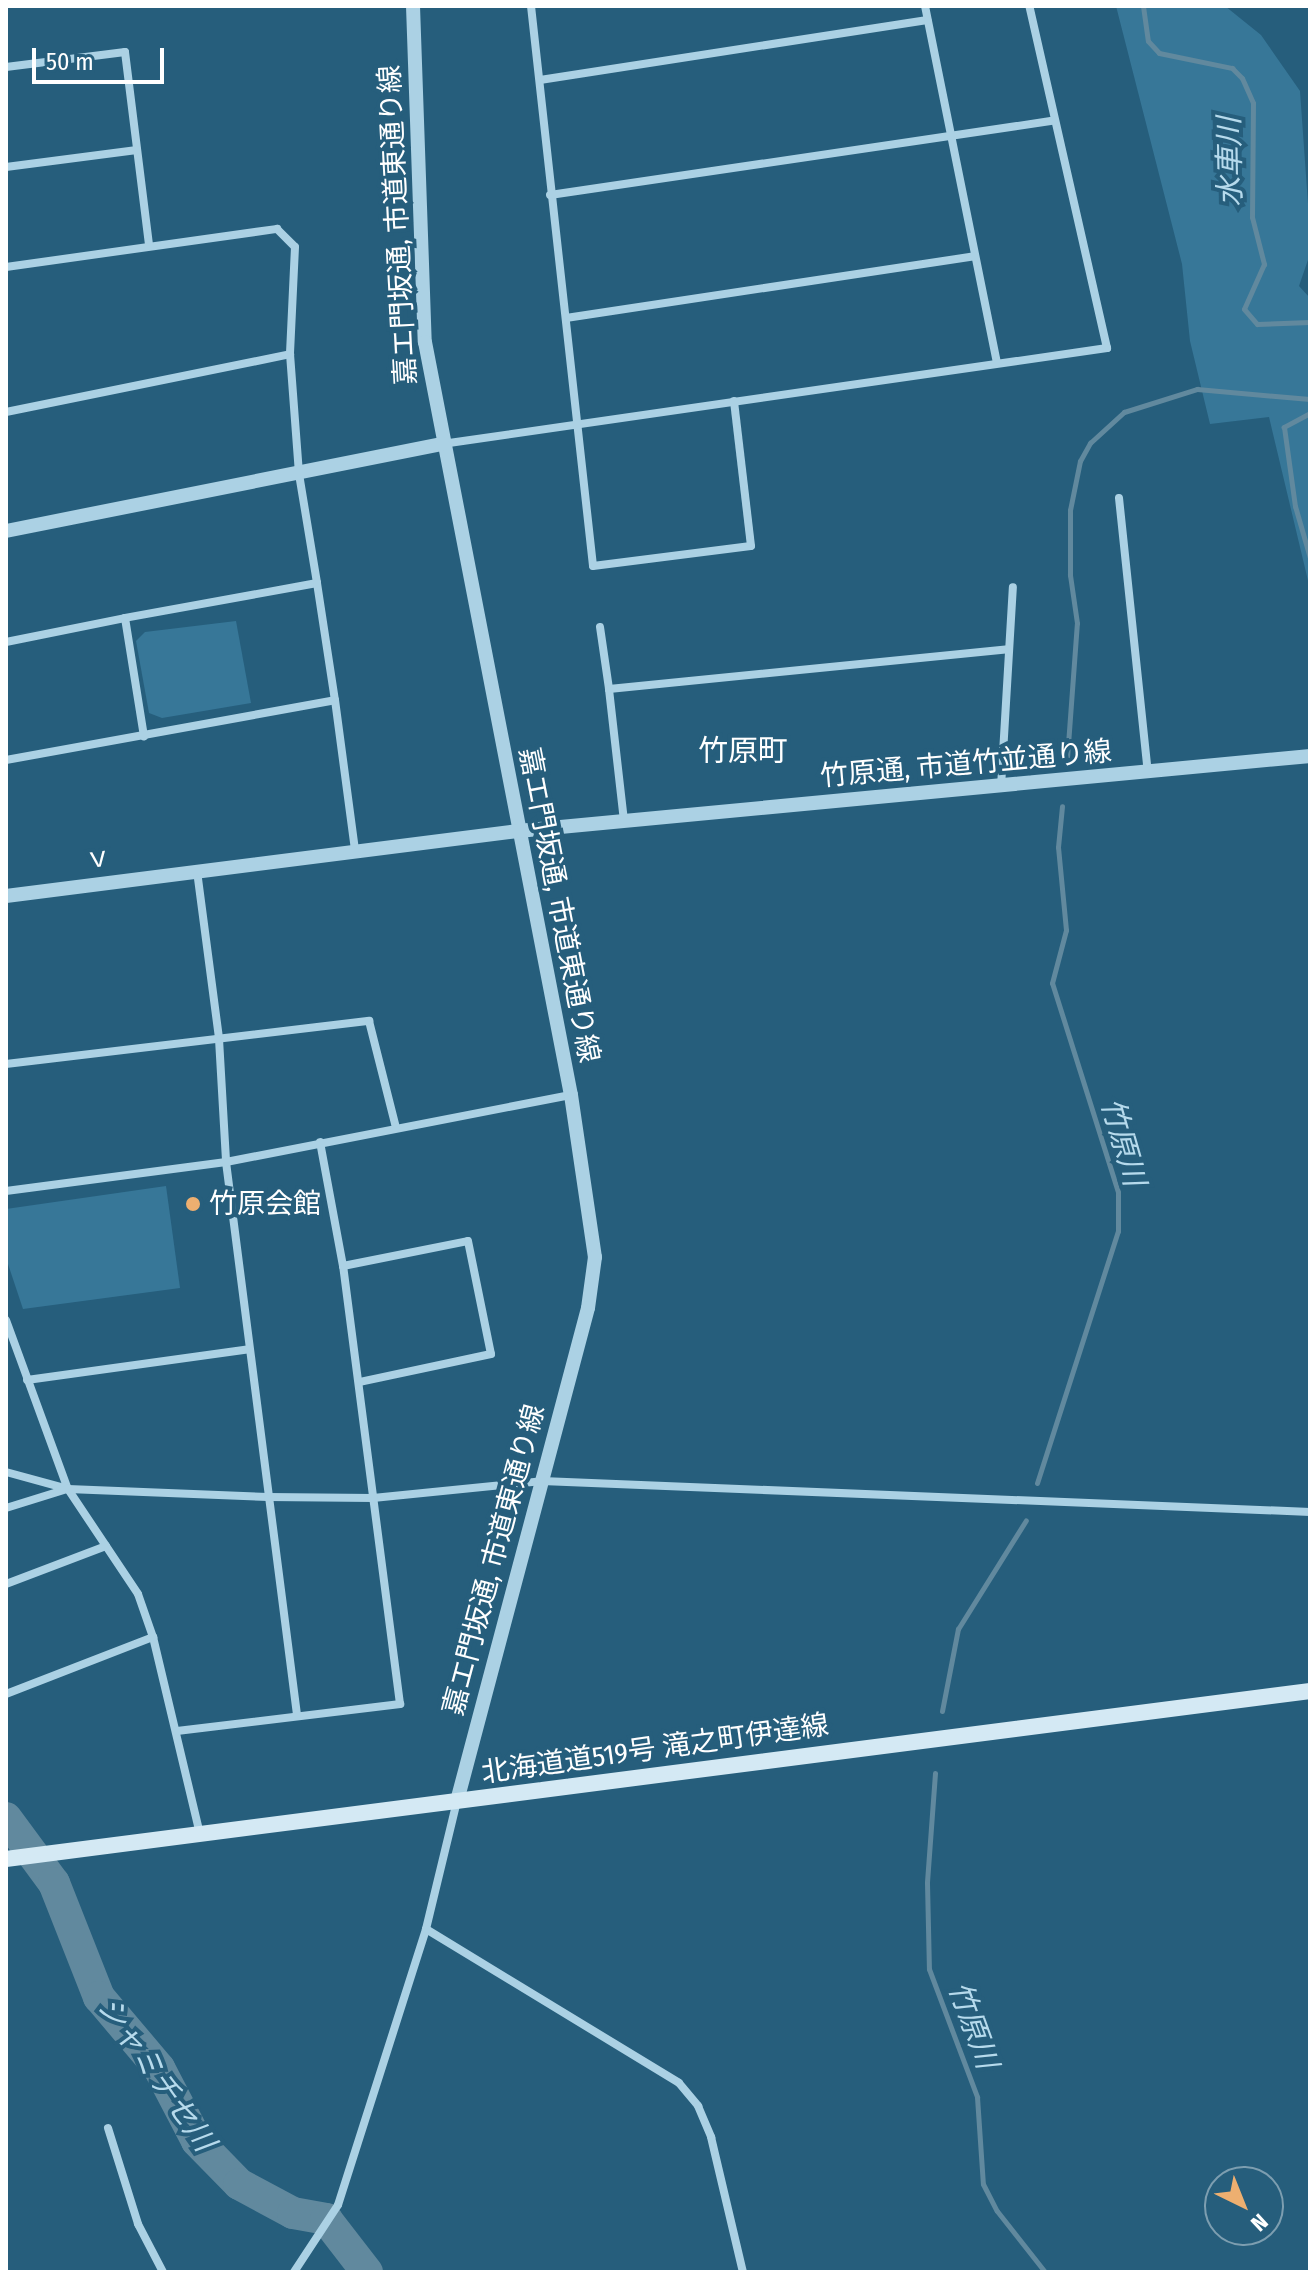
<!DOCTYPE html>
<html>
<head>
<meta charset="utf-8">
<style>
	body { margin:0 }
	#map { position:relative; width:1316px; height:2278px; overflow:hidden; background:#265e7c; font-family:"Fira Sans Condensed","Noto Sans JP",sans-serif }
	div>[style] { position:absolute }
	.green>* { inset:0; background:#377798 }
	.stream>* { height:5px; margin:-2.5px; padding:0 2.5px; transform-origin:2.5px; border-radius:2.5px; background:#61899e }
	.river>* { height:32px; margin:-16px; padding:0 16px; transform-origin:16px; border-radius:16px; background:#61899e }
	.minor>* { height:8px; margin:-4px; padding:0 4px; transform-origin:4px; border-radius:4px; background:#abd1e4 }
	.tertiary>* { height:14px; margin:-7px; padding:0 7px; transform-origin:7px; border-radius:7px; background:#abd1e4 }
	.secondary>* { height:16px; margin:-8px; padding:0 8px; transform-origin:8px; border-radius:8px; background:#d4e9f4 }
	.dots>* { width:22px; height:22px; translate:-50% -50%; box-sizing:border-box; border:4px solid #265e7c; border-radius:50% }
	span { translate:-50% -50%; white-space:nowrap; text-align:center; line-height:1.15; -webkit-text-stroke:8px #265e7c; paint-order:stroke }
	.street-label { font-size:28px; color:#fff }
	.poi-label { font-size:28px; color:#fff }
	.left { translate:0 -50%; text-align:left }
	.water-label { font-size:30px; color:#b6daec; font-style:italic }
	.neighbourhood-label { font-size:30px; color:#fff }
	.frame { position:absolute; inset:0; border:8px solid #fff; pointer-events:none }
	.north { position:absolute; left:1204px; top:2166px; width:80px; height:80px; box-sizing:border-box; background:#265e7c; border:2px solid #7d9eb0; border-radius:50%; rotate:137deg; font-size:22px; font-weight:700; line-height:32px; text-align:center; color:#fff }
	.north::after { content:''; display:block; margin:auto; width:28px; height:36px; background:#edaf70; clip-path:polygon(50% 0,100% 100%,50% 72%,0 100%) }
	.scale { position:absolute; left:32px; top:48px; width:132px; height:36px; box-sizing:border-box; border:4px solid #fff; border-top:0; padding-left:10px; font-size:24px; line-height:28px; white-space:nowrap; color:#fff; -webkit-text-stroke:6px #265e7c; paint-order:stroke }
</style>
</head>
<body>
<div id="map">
	<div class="green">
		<i style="clip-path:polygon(1116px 6px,1225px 6px,1261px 35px,1300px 91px,1310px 232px,1310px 254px,1299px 286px,1310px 298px,1310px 589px,1269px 417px,1210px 424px,1190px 341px,1182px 264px)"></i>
		<i style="clip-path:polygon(236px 621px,251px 703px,162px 718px,149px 713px,136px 641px,145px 632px)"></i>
		<i style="clip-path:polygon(166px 1186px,180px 1288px,23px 1309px,6px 1258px,6px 1209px)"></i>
	</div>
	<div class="stream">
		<i style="left:1143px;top:6px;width:35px;rotate:82deg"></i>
		<i style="left:1148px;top:41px;width:16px;rotate:47deg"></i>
		<i style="left:1159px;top:53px;width:75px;rotate:11.6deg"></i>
		<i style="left:1232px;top:68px;width:14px;rotate:45deg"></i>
		<i style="left:1242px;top:78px;width:27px;rotate:66deg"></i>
		<i style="left:1253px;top:103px;width:114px;rotate:90.5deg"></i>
		<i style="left:1252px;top:217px;width:49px;rotate:75.7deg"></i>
		<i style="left:1264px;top:264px;width:49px;rotate:114deg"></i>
		<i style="left:1244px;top:309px;width:20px;rotate:49deg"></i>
		<i style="left:1257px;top:324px;width:53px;rotate:-2.2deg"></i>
		<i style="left:1310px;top:413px;width:30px;rotate:152deg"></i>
		<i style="left:1284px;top:427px;width:80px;rotate:82.1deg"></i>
		<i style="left:1295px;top:506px;width:54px;rotate:73.9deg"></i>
		<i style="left:1067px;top:758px;width:135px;rotate:-85.8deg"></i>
		<i style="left:1077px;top:623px;width:49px;rotate:-98.3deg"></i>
		<i style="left:1070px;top:575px;width:65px;rotate:-90deg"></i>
		<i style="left:1070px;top:510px;width:50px;rotate:-78.5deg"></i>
		<i style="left:1080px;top:461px;width:21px;rotate:-61deg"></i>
		<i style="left:1090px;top:443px;width:46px;rotate:-42.4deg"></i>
		<i style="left:1124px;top:412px;width:77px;rotate:-17.5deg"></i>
		<i style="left:1197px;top:389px;width:113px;rotate:5.1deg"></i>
		<i style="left:1037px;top:1483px;width:265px;rotate:-72.2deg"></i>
		<i style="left:1118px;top:1231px;width:39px;rotate:-90deg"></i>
		<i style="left:1118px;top:1192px;width:219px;rotate:-107.5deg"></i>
		<i style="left:1052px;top:983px;width:55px;rotate:-75.2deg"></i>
		<i style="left:1066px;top:930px;width:83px;rotate:-95.5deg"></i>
		<i style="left:1058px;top:847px;width:41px;rotate:-84.4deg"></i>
		<i style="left:942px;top:1711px;width:84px;rotate:-79deg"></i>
		<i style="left:958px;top:1629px;width:128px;rotate:-58deg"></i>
		<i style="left:935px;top:1773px;width:110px;rotate:94.2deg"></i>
		<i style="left:927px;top:1883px;width:86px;rotate:88.7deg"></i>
		<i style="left:929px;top:1969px;width:137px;rotate:69.4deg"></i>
		<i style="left:977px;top:2097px;width:87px;rotate:86.1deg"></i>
		<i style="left:983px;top:2184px;width:30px;rotate:63deg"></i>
		<i style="left:997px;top:2211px;width:78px;rotate:51.8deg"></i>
	</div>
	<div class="river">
		<i style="left:6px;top:1818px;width:81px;rotate:53.6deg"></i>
		<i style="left:54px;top:1883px;width:123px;rotate:68.5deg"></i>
		<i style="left:99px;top:1997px;width:93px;rotate:49.8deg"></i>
		<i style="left:159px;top:2068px;width:82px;rotate:62.5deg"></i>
		<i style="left:197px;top:2141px;width:60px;rotate:45.7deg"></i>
		<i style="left:239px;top:2184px;width:61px;rotate:28.2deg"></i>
		<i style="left:293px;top:2213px;width:34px;rotate:10deg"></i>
		<i style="left:326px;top:2219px;width:67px;rotate:52.3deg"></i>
	</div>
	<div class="minor">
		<i style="left:531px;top:6px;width:563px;rotate:83.68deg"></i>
		<i style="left:593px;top:566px;width:159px;rotate:-7.2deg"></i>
		<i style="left:751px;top:546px;width:146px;rotate:-96.7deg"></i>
		<i style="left:925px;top:6px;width:364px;rotate:78.6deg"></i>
		<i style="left:6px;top:67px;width:120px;rotate:-7.2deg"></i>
		<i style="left:125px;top:52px;width:193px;rotate:82.9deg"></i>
		<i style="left:540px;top:80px;width:392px;rotate:-8.8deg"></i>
		<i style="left:6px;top:167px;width:132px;rotate:-7.4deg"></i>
		<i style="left:550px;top:195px;width:506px;rotate:-8.4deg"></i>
		<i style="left:6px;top:267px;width:274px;rotate:-8deg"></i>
		<i style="left:277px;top:229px;width:25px;rotate:45deg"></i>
		<i style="left:295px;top:247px;width:107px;rotate:92.7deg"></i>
		<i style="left:290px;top:354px;width:120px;rotate:85.7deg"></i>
		<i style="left:299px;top:474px;width:110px;rotate:80.6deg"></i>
		<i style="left:317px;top:583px;width:195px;rotate:169.7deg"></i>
		<i style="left:566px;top:318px;width:413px;rotate:-8.6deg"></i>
		<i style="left:6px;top:412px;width:290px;rotate:-11.5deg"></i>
		<i style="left:442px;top:444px;width:672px;rotate:-8.21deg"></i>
		<i style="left:1107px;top:348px;width:351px;rotate:-102.8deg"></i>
		<i style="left:1119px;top:498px;width:276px;rotate:84deg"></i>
		<i style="left:317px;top:583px;width:118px;rotate:81.3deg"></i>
		<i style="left:600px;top:627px;width:63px;rotate:81.7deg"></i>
		<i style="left:6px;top:642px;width:121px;rotate:-11.4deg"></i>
		<i style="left:125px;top:618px;width:120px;rotate:80.9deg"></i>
		<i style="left:6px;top:760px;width:334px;rotate:-10.3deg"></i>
		<i style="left:335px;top:700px;width:151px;rotate:82.4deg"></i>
		<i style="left:1001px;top:787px;width:200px;rotate:-86.6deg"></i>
		<i style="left:624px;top:821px;width:133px;rotate:-96.5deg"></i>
		<i style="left:609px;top:689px;width:401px;rotate:-5.7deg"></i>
		<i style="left:197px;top:871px;width:169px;rotate:82.5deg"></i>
		<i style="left:219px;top:1039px;width:123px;rotate:86.7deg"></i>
		<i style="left:226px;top:1162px;width:558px;rotate:82.68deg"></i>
		<i style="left:6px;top:1064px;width:366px;rotate:-6.8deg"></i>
		<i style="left:369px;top:1021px;width:110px;rotate:75.8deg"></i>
		<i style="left:6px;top:1191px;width:222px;rotate:-7.5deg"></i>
		<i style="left:226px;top:1162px;width:351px;rotate:-11deg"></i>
		<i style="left:343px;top:1266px;width:127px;rotate:-11.3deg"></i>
		<i style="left:468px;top:1241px;width:115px;rotate:78.5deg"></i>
		<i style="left:491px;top:1354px;width:135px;rotate:168deg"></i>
		<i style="left:6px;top:1320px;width:180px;rotate:69.9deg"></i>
		<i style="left:68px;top:1489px;width:126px;rotate:56.3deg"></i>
		<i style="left:138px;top:1594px;width:46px;rotate:70.8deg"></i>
		<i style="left:153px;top:1637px;width:204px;rotate:76.6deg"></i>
		<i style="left:27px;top:1380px;width:224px;rotate:-7.9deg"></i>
		<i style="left:6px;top:1472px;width:64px;rotate:15.3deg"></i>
		<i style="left:68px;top:1489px;width:200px;rotate:2.3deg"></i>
		<i style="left:268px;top:1497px;width:105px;rotate:0.5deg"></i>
		<i style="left:373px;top:1498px;width:170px;rotate:-5.7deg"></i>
		<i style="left:542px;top:1481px;width:769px;rotate:2.31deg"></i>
		<i style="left:6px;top:1508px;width:64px;rotate:-17.3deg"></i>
		<i style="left:6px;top:1584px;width:107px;rotate:-20.8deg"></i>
		<i style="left:6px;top:1694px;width:158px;rotate:-21.2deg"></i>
		<i style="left:177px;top:1731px;width:225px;rotate:-6.9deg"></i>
		<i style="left:400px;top:1704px;width:442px;rotate:-97.4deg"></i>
		<i style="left:343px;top:1266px;width:126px;rotate:-100.5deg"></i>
		<i style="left:426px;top:1929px;width:296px;rotate:31.3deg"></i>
		<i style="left:679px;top:2083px;width:30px;rotate:50deg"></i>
		<i style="left:698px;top:2106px;width:34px;rotate:67deg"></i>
		<i style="left:711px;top:2137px;width:139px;rotate:76.7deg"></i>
		<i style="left:108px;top:2128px;width:101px;rotate:72.6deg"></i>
		<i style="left:138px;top:2224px;width:54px;rotate:62.5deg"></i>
		<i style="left:294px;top:2272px;width:80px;rotate:-56.7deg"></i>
		<i style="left:338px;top:2205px;width:290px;rotate:-72.3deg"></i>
		<i style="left:426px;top:1929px;width:132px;rotate:-76.4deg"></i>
	</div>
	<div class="tertiary">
		<i style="left:413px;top:6px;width:336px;rotate:88deg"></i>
		<i style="left:425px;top:342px;width:767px;rotate:79.03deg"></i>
		<i style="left:571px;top:1095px;width:164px;rotate:81.6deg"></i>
		<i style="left:595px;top:1257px;width:51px;rotate:97.8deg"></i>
		<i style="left:588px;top:1308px;width:510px;rotate:104.88deg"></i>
		<i style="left:6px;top:531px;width:445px;rotate:-11.3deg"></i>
		<i style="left:6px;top:896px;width:516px;rotate:-7.24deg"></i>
		<i style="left:518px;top:831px;width:796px;rotate:-5.41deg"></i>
	</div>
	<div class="secondary">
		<i style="left:6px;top:1859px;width:1315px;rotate:-7.34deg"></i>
	</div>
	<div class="dots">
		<i style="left:193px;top:1204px;background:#edaf70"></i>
	</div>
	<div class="street-label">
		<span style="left:398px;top:225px;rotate:-93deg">嘉エ門坂通, 市道東通り線</span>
		<span style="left:966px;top:764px;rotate:-5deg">竹原通, 市道竹並通り線</span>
		<span style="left:98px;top:858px;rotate:-7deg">ｖ</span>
		<span style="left:559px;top:905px;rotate:79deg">嘉エ門坂通, 市道東通り線</span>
		<span style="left:494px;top:1560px;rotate:-75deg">嘉エ門坂通, 市道東通り線</span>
		<span style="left:655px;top:1749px;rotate:-8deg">北海道道519号 滝之町伊達線</span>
	</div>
	<div class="poi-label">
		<span class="left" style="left:209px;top:1204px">竹原会館</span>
	</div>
	<div class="water-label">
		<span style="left:1230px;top:162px;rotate:-91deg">水車川</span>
		<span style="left:1123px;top:1142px;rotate:74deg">竹原川</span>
		<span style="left:973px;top:2025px;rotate:70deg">竹原川</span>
		<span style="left:156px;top:2074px;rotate:55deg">シャミチセ川</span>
	</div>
	<div class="neighbourhood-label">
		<span style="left:743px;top:751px">竹原町</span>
	</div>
	<div class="frame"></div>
	<div class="north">N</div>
	<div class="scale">50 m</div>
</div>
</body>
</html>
